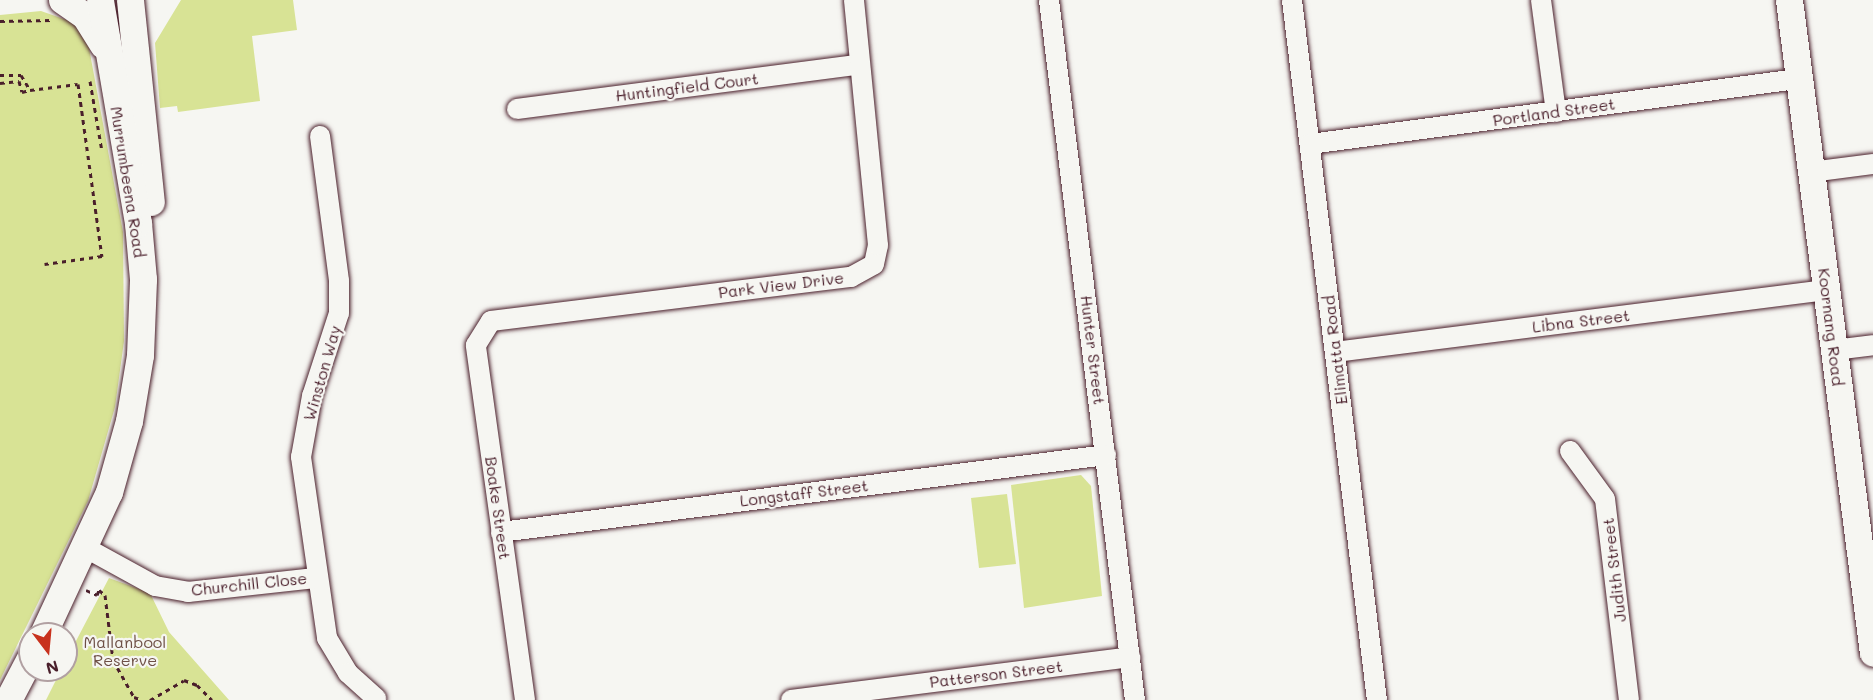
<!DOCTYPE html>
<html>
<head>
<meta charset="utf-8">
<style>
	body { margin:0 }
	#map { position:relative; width:1873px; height:700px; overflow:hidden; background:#f6f6f2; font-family:Mali,sans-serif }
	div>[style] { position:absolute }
	.green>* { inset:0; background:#d8e395 }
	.path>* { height:3px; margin-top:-1.5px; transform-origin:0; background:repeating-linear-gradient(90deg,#4a1f2b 0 4.5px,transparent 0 9px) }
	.roads { filter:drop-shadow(0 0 2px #4a1f2b) drop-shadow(0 0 2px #4a1f2b) }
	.street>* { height:20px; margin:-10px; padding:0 10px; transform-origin:10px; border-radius:10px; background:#f6f6f2 }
	.secondary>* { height:27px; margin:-13.5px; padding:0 13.5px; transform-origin:13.5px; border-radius:13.5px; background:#f6f6f2 }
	span { translate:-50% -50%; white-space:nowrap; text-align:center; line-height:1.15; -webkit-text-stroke:4.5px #f6f6f2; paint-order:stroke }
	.street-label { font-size:16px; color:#4a1f2b }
	.park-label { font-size:16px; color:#6e5046 }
	.north { position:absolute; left:18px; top:622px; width:60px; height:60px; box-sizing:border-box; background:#f6f6f2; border:2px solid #b1a0a2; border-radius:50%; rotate:164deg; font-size:16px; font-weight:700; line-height:24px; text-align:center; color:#4a1f2b }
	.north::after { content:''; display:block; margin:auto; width:21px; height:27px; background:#c8321e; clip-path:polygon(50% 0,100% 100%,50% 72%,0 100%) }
</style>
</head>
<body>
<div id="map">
	<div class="green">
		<i style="clip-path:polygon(181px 0,293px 0,297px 30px,252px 36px,260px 101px,178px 112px,177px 106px,160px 108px,155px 43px)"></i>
		<i style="clip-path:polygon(41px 11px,75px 23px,89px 48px,123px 232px,124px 341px,115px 407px,88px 501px,0 680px,0 15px)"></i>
		<i style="clip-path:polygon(1081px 475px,1091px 486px,1102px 596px,1024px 608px,1011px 485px)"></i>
		<i style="clip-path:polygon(1007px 494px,1016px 564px,979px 568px,971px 498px)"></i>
		<i style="clip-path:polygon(109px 578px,150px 593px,169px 632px,229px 700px,46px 700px,61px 670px,66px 670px,66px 660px)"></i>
	</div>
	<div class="path">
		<i style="left:0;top:21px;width:52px;rotate:-1.1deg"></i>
		<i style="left:0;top:75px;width:21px"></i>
		<i style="left:21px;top:75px;width:17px;rotate:59deg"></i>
		<i style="left:30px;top:90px;width:48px;rotate:-7.1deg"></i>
		<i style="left:78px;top:84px;width:174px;rotate:82.1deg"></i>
		<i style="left:102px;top:256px;width:58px;rotate:172deg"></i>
		<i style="left:90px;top:81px;width:71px;rotate:80.3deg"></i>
		<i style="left:0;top:83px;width:19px;rotate:-6deg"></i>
		<i style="left:19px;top:81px;width:11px;rotate:75deg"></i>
		<i style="left:22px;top:92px;width:8px;rotate:-14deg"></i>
		<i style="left:86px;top:590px;width:12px;rotate:24deg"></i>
		<i style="left:97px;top:595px;width:5px;rotate:-68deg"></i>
		<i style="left:99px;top:590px;width:8px;rotate:40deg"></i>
		<i style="left:105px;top:595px;width:65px;rotate:83deg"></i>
		<i style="left:113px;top:660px;width:43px;rotate:60.4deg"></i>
		<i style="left:134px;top:697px;width:9px;rotate:21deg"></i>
		<i style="left:150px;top:700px;width:39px;rotate:-30deg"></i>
		<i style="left:184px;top:680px;width:14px;rotate:21deg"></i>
		<i style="left:197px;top:685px;width:21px;rotate:45deg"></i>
	</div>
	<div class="roads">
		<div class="street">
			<i style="left:1049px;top:0;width:705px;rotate:83deg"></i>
			<i style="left:1292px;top:0;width:705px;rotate:83.08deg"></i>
			<i style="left:1541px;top:0;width:113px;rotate:82.4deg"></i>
			<i style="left:517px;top:109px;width:344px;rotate:-7.4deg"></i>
			<i style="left:320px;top:136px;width:146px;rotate:82.5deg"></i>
			<i style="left:339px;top:281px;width:32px;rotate:90deg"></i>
			<i style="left:339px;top:313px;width:87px;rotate:108deg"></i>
			<i style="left:312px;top:396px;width:62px;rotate:100.2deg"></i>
			<i style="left:301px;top:457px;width:183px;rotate:81.8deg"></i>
			<i style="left:327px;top:638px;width:41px;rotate:59deg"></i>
			<i style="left:348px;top:673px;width:38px;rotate:42deg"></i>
			<i style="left:1310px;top:144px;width:493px;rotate:-7.6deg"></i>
			<i style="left:1811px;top:172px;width:63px;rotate:-7.4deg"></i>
			<i style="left:1834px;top:350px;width:39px;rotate:-7deg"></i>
			<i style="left:1335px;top:352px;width:495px;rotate:-7.2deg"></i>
			<i style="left:1570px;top:451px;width:59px;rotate:53.9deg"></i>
			<i style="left:1605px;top:499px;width:202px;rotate:83.2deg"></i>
			<i style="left:501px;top:532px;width:610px;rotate:-7.25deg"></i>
			<i style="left:86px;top:548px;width:79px;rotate:28.8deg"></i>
			<i style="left:155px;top:586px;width:34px;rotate:10deg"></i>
			<i style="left:188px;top:592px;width:128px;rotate:-6.3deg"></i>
			<i style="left:525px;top:700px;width:358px;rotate:-97.9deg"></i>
			<i style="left:476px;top:345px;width:28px;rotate:-58deg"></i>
			<i style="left:491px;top:321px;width:363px;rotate:-7deg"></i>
			<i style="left:851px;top:277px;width:26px;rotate:-29deg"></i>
			<i style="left:874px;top:264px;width:19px;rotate:-78deg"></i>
			<i style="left:878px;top:245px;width:246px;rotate:-95.6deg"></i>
			<i style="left:791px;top:700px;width:342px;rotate:-7.2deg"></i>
		</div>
		<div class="secondary">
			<i style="left:62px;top:0;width:28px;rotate:35deg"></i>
			<i style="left:85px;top:16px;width:34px;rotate:58deg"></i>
			<i style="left:130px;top:0;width:203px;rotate:84.1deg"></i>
			<i style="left:1789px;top:0;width:658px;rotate:82.67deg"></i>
			<i style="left:43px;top:634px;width:157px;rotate:-65.1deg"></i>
			<i style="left:109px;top:492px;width:74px;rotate:-74.3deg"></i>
			<i style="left:129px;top:421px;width:67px;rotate:-80.5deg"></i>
			<i style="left:140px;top:355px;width:76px;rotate:-87.7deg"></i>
			<i style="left:143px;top:279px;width:56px;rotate:-95.1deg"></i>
			<i style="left:138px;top:223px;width:226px;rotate:-99.7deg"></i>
			<i style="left:8px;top:700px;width:47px;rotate:-62.4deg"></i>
		</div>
	</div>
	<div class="street-label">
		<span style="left:687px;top:87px;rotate:-7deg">Huntingfield Court</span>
		<span style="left:1554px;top:112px;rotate:-8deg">Portland Street</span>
		<span style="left:128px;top:182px;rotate:81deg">Murrumbeena Road</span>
		<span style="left:781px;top:285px;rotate:-7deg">Park View Drive</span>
		<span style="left:1581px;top:321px;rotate:-7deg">Libna Street</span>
		<span style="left:1831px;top:327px;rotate:83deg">Koornang Road</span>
		<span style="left:1093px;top:350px;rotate:83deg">Hunter Street</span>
		<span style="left:1335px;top:350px;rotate:-97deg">Elimatta Road</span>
		<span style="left:322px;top:373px;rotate:-74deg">Winston Way</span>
		<span style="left:804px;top:493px;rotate:-7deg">Longstaff Street</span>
		<span style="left:498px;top:508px;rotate:82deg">Boake Street</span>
		<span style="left:1614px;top:570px;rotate:-97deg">Judith Street</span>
		<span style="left:249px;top:584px;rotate:-6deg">Churchill Close</span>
		<span style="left:996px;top:674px;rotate:-7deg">Patterson Street</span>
	</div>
	<div class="park-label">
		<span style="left:125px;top:651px">Mallanbool<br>Reserve</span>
	</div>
	<div class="north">N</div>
</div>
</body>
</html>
